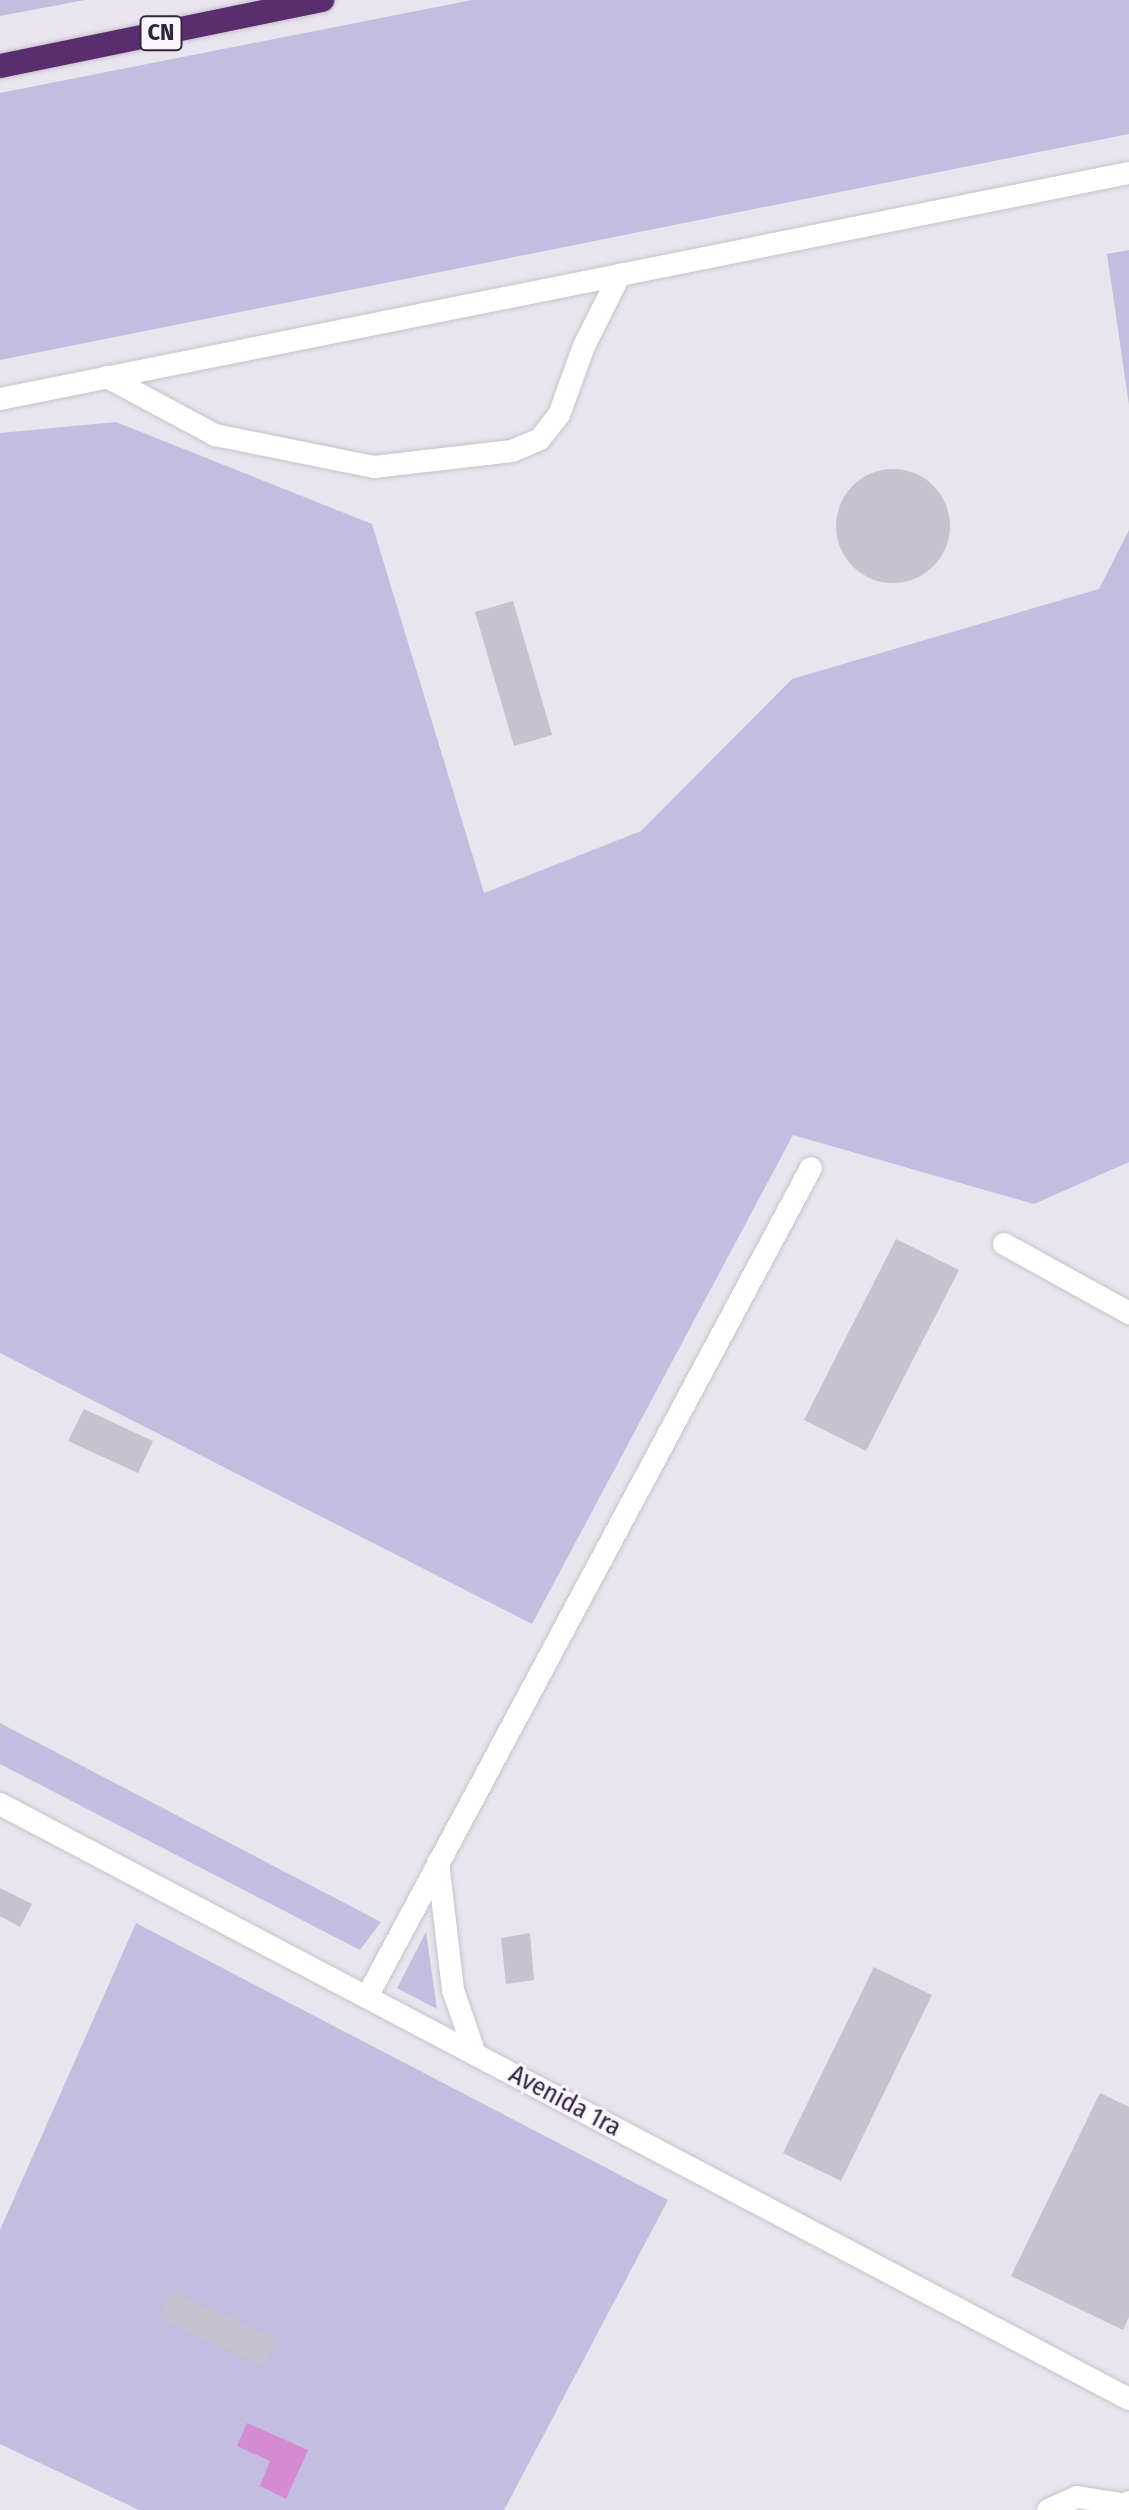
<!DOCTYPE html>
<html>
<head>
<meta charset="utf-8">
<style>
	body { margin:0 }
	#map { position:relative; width:1129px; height:2510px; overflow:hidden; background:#e9e5ef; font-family:"Fira Sans Condensed",sans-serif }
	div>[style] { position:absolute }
	.green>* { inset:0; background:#c3bde0 }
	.water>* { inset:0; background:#d58bd2 }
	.building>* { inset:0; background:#c8c1d0 }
	.round { border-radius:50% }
	.roads { filter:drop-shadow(0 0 2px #c7c1ca) drop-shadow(0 0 2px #c7c1ca) }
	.service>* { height:22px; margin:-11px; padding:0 11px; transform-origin:11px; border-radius:11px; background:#fff }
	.minor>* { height:22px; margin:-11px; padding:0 11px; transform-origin:11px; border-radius:11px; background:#fff }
	.motorway>* { height:24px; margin:-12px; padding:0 12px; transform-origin:12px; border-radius:12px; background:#5a2d6f }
	span { translate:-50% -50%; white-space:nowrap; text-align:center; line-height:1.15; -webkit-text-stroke:6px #f8f6fb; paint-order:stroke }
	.shield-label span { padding:2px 6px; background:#f8f6fb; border:2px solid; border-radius:6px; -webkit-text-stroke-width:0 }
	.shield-label { font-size:24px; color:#362342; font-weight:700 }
	.street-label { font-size:26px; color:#362342 }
</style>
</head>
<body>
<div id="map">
	<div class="green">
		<i style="clip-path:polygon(0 0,85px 0,0 16px)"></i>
		<i style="clip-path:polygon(472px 0,1129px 0,1129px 134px,0 360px,0 93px)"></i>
		<i style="clip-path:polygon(1129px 250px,1129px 405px,1107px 254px)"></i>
		<i style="clip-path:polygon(116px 422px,372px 524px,484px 893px,641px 831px,792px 679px,1099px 589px,1129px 530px,1129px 1162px,1034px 1204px,793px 1135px,532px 1624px,0 1353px,0 433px)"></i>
		<i style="clip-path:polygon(0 1723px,381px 1922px,360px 1950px,0 1764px)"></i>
		<i style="clip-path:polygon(136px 1923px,668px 2200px,504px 2510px,139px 2510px,0 2444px,0 2230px)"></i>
		<i style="clip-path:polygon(426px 1932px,437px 2009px,397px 1988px)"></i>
	</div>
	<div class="water">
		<i style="clip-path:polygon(247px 2423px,308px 2450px,286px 2499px,260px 2486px,270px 2461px,237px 2446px)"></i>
	</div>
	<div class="building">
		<i class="round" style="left:836px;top:469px;width:114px;height:114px"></i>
		<i style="clip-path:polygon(513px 601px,552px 735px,514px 746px,475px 612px)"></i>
		<i style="clip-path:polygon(896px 1239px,959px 1270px,866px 1451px,804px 1420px)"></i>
		<i style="clip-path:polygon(84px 1409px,153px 1441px,138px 1473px,68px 1441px)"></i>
		<i style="clip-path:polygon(0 1888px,32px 1904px,20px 1927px,0 1916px)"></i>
		<i style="clip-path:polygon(530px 1933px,534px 1980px,506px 1984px,501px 1938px)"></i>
		<i style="clip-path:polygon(874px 1967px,932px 1995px,841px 2181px,783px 2153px)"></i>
		<i style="clip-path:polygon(1100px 2093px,1129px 2107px,1129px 2317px,1123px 2330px,1011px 2276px)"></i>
		<i style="clip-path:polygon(172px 2292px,275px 2338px,262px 2365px,160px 2319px)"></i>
	</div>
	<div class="roads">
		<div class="service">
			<i style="left:107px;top:377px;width:123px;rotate:28.2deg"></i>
			<i style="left:215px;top:435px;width:162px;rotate:11.4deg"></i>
			<i style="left:374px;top:467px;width:139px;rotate:-6.6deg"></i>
			<i style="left:512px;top:451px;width:30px;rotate:-23deg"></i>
			<i style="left:540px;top:439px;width:31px;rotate:-52deg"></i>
			<i style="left:559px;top:415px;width:73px;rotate:-70.1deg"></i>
			<i style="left:584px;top:346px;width:80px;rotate:-63.4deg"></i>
			<i style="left:0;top:399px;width:1151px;rotate:-11.32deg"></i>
			<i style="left:1004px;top:1244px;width:143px;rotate:28.9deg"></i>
			<i style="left:0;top:1804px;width:1276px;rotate:27.79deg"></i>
			<i style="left:438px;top:1862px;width:129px;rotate:83.3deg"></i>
			<i style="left:453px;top:1990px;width:68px;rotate:71deg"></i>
			<i style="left:367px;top:1997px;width:940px;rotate:-61.83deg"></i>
			<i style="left:1048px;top:2510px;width:32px;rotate:-24deg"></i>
			<i style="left:1077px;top:2497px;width:52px;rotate:8.9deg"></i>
		</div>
		<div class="minor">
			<i style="left:1125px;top:2510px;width:9px;rotate:-63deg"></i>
		</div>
		<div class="motorway">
			<i style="left:0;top:66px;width:329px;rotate:-11.6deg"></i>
		</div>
	</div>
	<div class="shield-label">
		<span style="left:161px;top:33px">CN</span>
	</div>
	<div class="street-label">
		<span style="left:565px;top:2101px;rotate:28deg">Avenida 1ra</span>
	</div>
</div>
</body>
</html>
